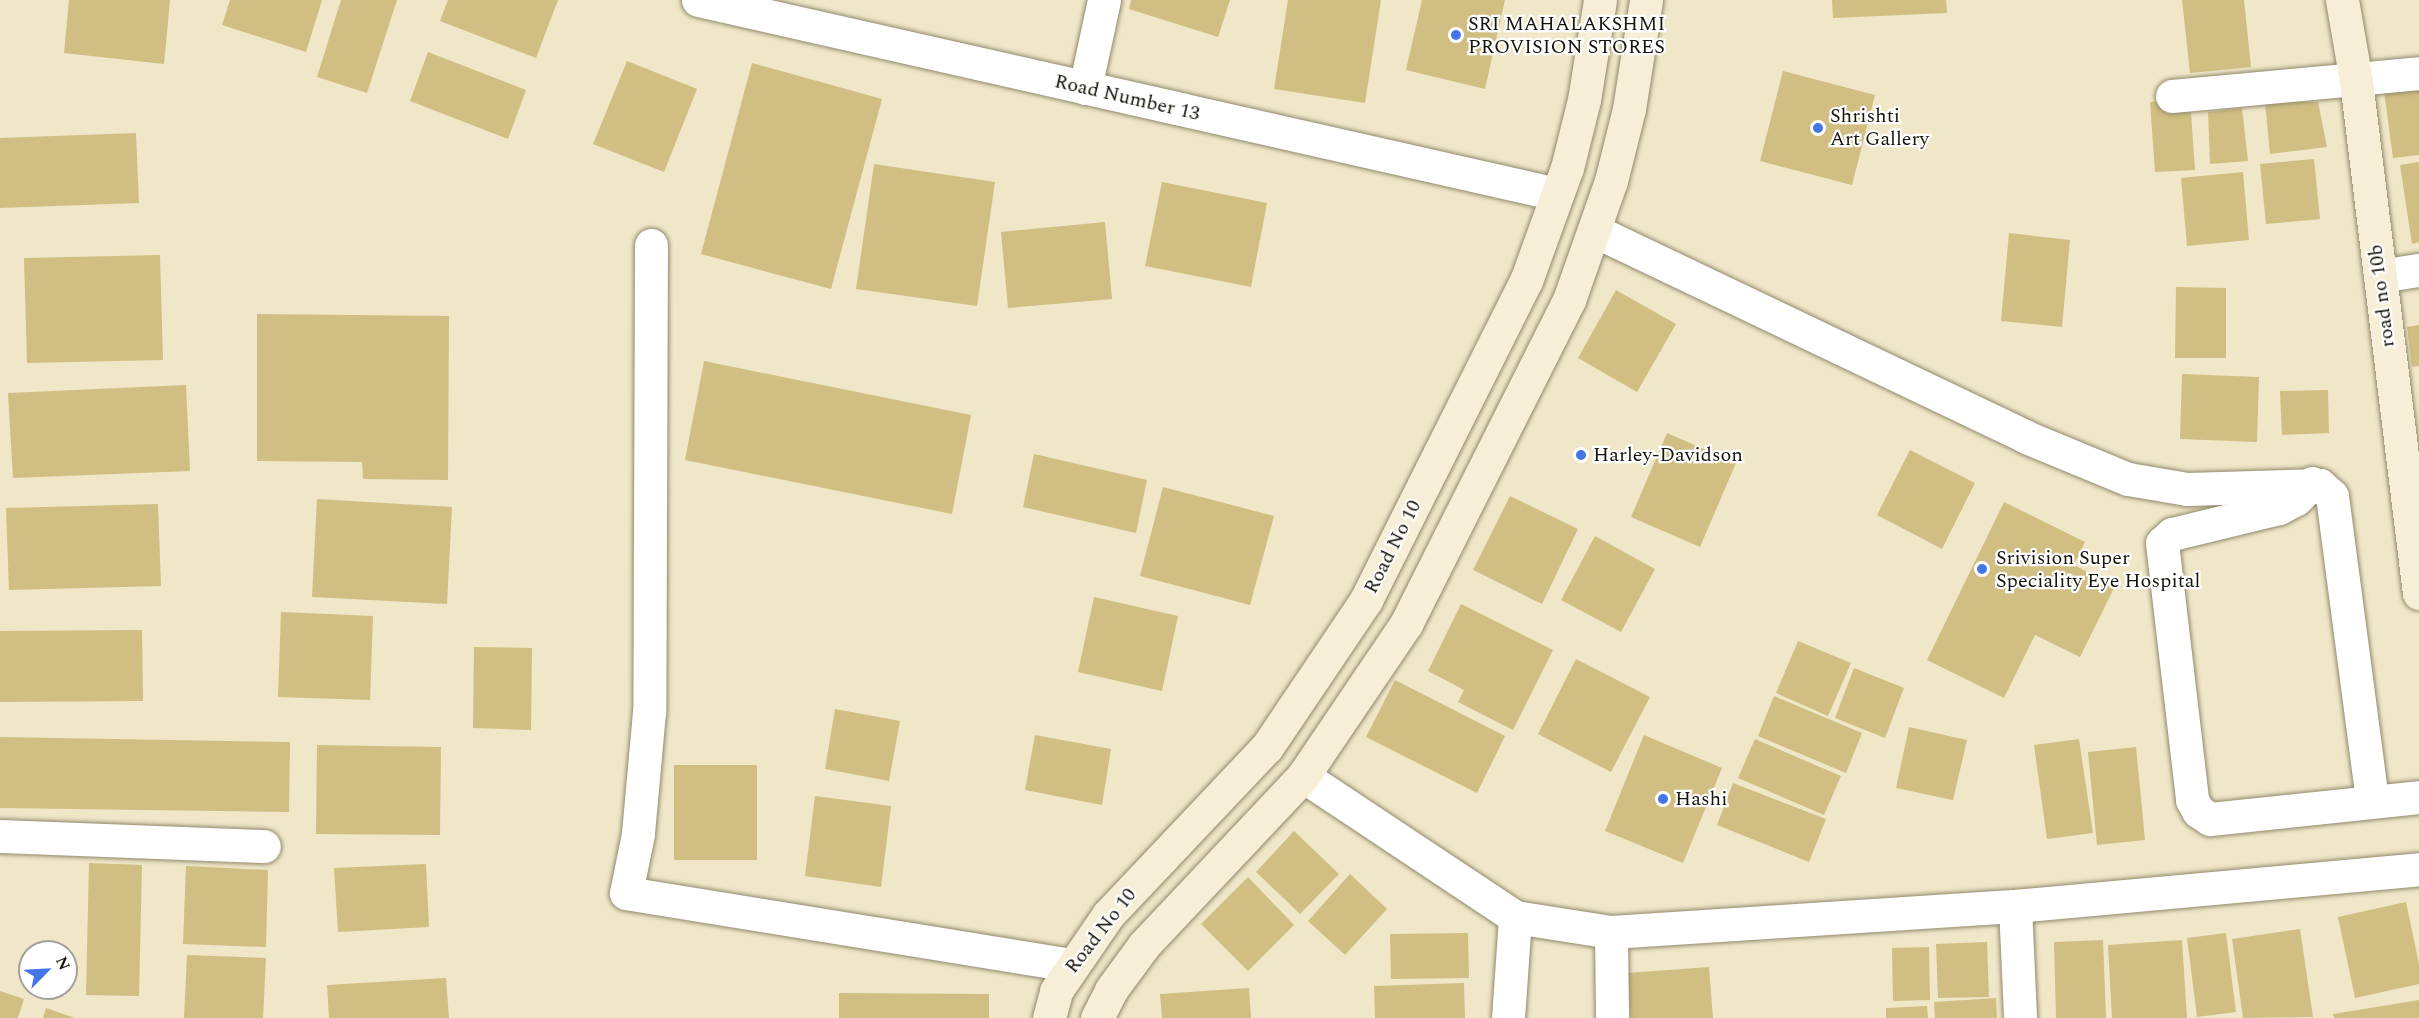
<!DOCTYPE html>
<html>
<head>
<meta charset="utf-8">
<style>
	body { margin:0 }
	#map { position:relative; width:2419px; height:1018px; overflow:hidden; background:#efe7c8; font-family:Spectral,serif }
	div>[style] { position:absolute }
	.building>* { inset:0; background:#d0be83 }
	.roads { filter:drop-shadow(0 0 2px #91896d) drop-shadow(0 0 2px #91896d) }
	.street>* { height:33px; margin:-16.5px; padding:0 16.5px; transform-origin:16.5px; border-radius:16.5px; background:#fff }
	.secondary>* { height:33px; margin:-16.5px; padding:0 16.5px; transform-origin:16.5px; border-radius:16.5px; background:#f7eed8 }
	.dots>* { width:16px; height:16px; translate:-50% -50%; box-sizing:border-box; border:3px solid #fff; border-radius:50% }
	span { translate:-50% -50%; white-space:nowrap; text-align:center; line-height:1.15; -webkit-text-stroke:4.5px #fff; paint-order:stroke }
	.poi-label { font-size:20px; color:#171409 }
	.left { translate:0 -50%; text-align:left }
	.street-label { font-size:20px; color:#171409 }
	.north { position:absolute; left:18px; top:940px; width:60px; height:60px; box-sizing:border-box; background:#fff; border:2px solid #a2a19d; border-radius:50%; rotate:66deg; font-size:16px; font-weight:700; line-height:24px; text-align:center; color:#171409 }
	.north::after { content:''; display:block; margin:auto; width:21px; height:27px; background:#4576e7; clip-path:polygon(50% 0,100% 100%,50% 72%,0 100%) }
</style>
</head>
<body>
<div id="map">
	<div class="building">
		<i style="clip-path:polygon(69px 0,170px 0,164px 64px,64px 53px)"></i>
		<i style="clip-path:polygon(230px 0,322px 0,306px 52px,222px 25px)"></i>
		<i style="clip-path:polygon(341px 0,397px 0,367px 93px,317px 77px)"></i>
		<i style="clip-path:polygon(448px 0,558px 0,536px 58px,440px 21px)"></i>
		<i style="clip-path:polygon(1131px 0,1230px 0,1218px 37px,1129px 9px)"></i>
		<i style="clip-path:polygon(1288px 0,1381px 0,1365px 103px,1274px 89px)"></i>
		<i style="clip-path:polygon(1422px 0,1505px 0,1485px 89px,1406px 70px)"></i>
		<i style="clip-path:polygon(1832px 0,1946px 0,1947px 13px,1833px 18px)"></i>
		<i style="clip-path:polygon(2182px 0,2244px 0,2251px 67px,2190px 73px)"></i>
		<i style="clip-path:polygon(428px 52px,526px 90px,508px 139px,410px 101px)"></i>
		<i style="clip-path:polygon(627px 61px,697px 89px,664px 172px,593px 144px)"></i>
		<i style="clip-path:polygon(752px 63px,882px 99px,831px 289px,701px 254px)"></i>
		<i style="clip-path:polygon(1783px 71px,1875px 95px,1852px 185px,1760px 161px)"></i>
		<i style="clip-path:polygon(2419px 86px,2419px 155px,2393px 158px,2384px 91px)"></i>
		<i style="clip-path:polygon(2190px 99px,2195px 170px,2155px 172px,2150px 102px)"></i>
		<i style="clip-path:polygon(2265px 102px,2318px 102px,2327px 147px,2270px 154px)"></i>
		<i style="clip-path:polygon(2242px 108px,2248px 161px,2210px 164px,2208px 112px)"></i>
		<i style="clip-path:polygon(136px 133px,139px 203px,0 208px,0 138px)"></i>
		<i style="clip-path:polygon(2314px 159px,2320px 219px,2266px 224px,2260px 164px)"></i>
		<i style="clip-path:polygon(2419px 162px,2419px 242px,2412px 244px,2400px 165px)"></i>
		<i style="clip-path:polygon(874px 164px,995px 182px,977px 306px,856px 289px)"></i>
		<i style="clip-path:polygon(2243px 172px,2249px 240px,2187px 246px,2181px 178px)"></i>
		<i style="clip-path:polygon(1162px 182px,1267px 203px,1251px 287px,1145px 266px)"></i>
		<i style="clip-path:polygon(1105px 222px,1112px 299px,1008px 308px,1001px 232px)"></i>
		<i style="clip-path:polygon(2009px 233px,2070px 240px,2062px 327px,2001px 321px)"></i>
		<i style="clip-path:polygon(160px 255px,163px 360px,27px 363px,24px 258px)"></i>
		<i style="clip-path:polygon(2176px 287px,2226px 288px,2226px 358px,2175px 358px)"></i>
		<i style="clip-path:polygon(1616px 290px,1676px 324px,1637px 392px,1578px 358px)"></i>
		<i style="clip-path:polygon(257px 314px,449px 316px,448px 480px,363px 479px,362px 462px,257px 461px)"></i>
		<i style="clip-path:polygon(2419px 325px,2419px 366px,2412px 367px,2407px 327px)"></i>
		<i style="clip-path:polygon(704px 361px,971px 415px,952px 514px,685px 460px)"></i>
		<i style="clip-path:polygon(2182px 374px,2259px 377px,2257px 442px,2180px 439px)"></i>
		<i style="clip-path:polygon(186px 385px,190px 471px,13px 478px,8px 393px)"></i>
		<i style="clip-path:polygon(2328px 390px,2329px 433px,2282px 435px,2280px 391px)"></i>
		<i style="clip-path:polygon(1667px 433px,1736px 463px,1700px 547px,1631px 517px)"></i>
		<i style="clip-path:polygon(1910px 450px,1975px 483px,1942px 549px,1877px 515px)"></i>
		<i style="clip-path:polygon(1034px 454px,1147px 480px,1136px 533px,1023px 507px)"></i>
		<i style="clip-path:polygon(1163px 487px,1274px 516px,1250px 605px,1140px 576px)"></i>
		<i style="clip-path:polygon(1510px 496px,1578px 529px,1542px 604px,1473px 570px)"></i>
		<i style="clip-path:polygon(317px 499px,452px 507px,447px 604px,312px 597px)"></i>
		<i style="clip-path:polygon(2004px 502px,2085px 542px,2074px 565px,2115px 586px,2080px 657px,2035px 635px,2004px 698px,1927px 660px)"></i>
		<i style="clip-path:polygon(158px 504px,161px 586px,9px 590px,6px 508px)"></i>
		<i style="clip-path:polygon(1595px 536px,1655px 569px,1621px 632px,1561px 600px)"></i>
		<i style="clip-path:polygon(1094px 597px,1178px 616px,1162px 691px,1078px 672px)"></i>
		<i style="clip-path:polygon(1461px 604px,1553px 650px,1513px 730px,1458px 702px,1464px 690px,1428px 671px)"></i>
		<i style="clip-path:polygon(281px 612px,373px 616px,370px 700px,278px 697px)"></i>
		<i style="clip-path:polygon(142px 630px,143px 701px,0 702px,0 631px)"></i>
		<i style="clip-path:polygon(1798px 641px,1851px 663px,1828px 716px,1776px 693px)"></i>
		<i style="clip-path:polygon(474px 647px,532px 648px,531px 730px,473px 728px)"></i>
		<i style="clip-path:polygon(1576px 659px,1650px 697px,1611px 772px,1538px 734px)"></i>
		<i style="clip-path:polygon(1854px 668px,1904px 688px,1885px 738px,1835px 718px)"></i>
		<i style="clip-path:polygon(1395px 680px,1505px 736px,1477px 793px,1366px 737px)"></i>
		<i style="clip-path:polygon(1774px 696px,1862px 733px,1846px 773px,1758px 736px)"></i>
		<i style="clip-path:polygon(835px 709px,900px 721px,889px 781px,825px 769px)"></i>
		<i style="clip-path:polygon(1909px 727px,1967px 740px,1953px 800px,1896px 788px)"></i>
		<i style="clip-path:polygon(1035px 735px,1111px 749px,1102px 805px,1025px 790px)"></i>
		<i style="clip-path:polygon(1644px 735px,1722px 768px,1683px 863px,1605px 831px)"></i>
		<i style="clip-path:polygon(0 737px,290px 742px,289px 812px,0 808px)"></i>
		<i style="clip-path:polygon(1755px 739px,1841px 776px,1824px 815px,1738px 778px)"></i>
		<i style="clip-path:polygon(2079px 739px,2093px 833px,2047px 839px,2034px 745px)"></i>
		<i style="clip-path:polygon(317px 745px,441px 747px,440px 835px,316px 834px)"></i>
		<i style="clip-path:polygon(2136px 747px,2145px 840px,2097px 845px,2088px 752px)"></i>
		<i style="clip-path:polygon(674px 765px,757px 765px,757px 860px,674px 860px)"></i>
		<i style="clip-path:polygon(1733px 783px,1826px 819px,1809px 862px,1717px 825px)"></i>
		<i style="clip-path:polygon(815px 796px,891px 806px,881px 887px,805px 876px)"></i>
		<i style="clip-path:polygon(1294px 831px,1339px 874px,1300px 914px,1256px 872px)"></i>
		<i style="clip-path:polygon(89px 863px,142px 865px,139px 996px,86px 995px)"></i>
		<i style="clip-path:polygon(426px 864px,429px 927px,338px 932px,334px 868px)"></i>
		<i style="clip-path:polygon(186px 866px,268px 870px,266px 947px,183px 944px)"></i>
		<i style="clip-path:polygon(1350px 874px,1387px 909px,1345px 955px,1308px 921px)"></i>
		<i style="clip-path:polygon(1248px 877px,1294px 925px,1248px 971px,1201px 924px)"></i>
		<i style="clip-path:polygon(2406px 902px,2419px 964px,2419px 984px,2355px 998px,2338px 917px)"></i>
		<i style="clip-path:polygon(2300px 929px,2313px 1017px,2243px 1018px,2232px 939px)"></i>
		<i style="clip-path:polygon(1468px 933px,1469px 978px,1391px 979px,1390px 934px)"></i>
		<i style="clip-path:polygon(2226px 933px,2236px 1012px,2197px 1017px,2187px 938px)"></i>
		<i style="clip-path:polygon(2103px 940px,2106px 1018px,2056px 1018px,2054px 942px)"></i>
		<i style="clip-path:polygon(2182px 940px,2187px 1018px,2112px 1018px,2108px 945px)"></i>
		<i style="clip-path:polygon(1987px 942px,1989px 997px,1938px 998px,1936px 944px)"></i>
		<i style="clip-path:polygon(1929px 947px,1930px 1000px,1893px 1001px,1892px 948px)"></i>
		<i style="clip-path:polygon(187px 955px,266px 958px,263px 1018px,184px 1018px)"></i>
		<i style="clip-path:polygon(1709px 967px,1713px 1018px,1631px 1018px,1628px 973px)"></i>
		<i style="clip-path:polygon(446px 978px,449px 1018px,329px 1018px,327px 985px)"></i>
		<i style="clip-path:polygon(1464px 983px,1465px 1018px,1375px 1018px,1374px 986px)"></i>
		<i style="clip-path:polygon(1249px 988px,1251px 1018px,1162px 1018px,1160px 994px)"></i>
		<i style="clip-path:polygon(0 991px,24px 999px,18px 1018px,0 1018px)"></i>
		<i style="clip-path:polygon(839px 993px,989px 994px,989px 1018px,839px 1018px)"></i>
		<i style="clip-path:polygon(1996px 998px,1997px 1018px,1935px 1018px,1934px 1002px)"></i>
		<i style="clip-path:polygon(2419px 1000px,2419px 1018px,2334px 1018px,2333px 1014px)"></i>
		<i style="clip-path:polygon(1927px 1006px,1928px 1018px,1886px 1018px,1886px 1008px)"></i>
		<i style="clip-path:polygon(46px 1008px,75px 1018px,43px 1018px)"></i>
	</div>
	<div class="roads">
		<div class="street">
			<i style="left:698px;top:0;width:881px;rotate:12.73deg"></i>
			<i style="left:1085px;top:88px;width:90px;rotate:-77.8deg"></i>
			<i style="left:2172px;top:96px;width:248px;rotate:-5.3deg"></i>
			<i style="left:1595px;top:231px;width:478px;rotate:25.5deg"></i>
			<i style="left:2026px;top:437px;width:110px;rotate:22.4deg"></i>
			<i style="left:2128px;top:479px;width:60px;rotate:9.6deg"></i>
			<i style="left:2187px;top:489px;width:133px;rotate:-1.7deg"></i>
			<i style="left:2320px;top:485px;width:16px;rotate:43deg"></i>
			<i style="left:2332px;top:496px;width:307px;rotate:82.5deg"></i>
			<i style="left:651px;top:245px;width:467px;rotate:90.2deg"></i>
			<i style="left:649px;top:712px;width:122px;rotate:95.2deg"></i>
			<i style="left:638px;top:834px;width:60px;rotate:101.5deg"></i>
			<i style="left:626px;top:893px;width:452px;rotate:9.2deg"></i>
			<i style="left:2380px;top:276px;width:39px;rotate:-9deg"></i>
			<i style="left:2312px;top:483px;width:23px;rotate:135deg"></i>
			<i style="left:2296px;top:499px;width:19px;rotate:152deg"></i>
			<i style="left:2279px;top:508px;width:110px;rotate:166.3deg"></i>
			<i style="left:2172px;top:534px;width:13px;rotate:138deg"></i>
			<i style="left:2162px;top:543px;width:259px;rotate:83.3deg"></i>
			<i style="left:2192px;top:800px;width:13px;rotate:61deg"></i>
			<i style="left:2198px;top:811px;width:14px;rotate:34deg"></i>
			<i style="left:2210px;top:819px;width:210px;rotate:-6deg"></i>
			<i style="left:1303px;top:776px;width:255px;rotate:33.6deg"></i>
			<i style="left:1515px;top:917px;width:97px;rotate:8.9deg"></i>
			<i style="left:1611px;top:932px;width:405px;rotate:-3.7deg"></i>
			<i style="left:2015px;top:906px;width:406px;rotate:-5.2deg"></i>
			<i style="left:0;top:836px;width:264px;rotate:2.2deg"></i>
			<i style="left:2015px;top:906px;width:112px;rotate:87.4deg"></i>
			<i style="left:1611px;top:932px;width:86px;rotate:89.3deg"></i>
			<i style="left:1508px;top:1018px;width:101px;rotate:-86deg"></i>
		</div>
		<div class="secondary">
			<i style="left:2342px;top:0;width:82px;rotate:80.2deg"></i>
			<i style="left:2356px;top:81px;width:516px;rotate:82.99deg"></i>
			<i style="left:1049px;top:1018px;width:28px;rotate:-75deg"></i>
			<i style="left:1056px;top:991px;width:92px;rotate:-55.6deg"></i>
			<i style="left:1108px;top:915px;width:231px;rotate:-46.6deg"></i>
			<i style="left:1267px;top:747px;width:177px;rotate:-56deg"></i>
			<i style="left:1366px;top:600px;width:357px;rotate:-63.4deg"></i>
			<i style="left:1526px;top:281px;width:120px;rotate:-70.1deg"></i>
			<i style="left:1567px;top:168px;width:70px;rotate:-76deg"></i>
			<i style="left:1584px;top:100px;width:101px;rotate:-80.9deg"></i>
			<i style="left:1097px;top:1018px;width:31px;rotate:-63deg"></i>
			<i style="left:1111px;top:990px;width:56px;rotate:-53.7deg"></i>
			<i style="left:1144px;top:945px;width:232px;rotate:-46.7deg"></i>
			<i style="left:1303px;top:776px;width:184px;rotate:-55.9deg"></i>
			<i style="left:1406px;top:624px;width:363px;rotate:-63.3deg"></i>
			<i style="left:1569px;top:300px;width:126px;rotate:-70.6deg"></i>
			<i style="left:1611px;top:181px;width:74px;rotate:-76deg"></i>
			<i style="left:1629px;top:109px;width:110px;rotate:-81.1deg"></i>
		</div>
	</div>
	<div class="dots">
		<i style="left:1456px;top:35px;background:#4576e7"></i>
		<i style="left:1818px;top:128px;background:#4576e7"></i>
		<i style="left:1581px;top:455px;background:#4576e7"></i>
		<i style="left:1982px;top:569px;background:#4576e7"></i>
		<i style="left:1663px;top:799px;background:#4576e7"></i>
	</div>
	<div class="poi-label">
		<span class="left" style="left:1468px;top:36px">SRI MAHALAKSHMI<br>PROVISION STORES</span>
		<span class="left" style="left:1830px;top:128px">Shrishti<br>Art Gallery</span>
		<span class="left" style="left:1593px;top:455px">Harley-Davidson</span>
		<span class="left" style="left:1996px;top:570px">Srivision Super<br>Speciality Eye Hospital</span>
		<span class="left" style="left:1675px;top:799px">Hashi</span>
	</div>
	<div class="street-label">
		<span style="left:1127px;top:98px;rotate:13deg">Road Number 13</span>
		<span style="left:2382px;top:296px;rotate:-97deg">road no 10b</span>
		<span style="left:1393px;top:547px;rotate:-63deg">Road No 10</span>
		<span style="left:1101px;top:931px;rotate:-52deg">Road No 10</span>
	</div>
	<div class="north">N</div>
</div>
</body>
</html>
